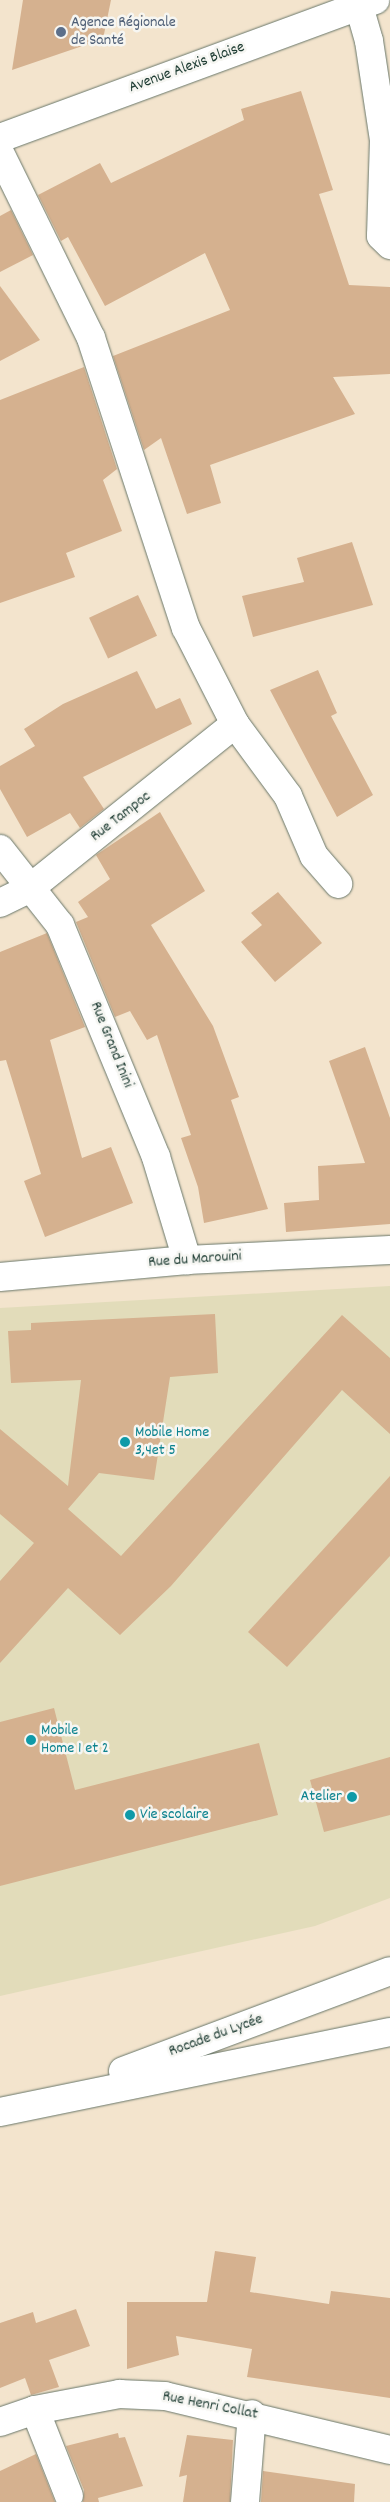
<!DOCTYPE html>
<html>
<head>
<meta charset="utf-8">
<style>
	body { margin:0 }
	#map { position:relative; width:390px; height:2502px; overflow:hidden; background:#f3e4cd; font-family:Dekko,sans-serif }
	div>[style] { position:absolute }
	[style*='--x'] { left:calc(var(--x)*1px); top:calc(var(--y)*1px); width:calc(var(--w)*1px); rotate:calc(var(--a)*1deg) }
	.built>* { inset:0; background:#e2dcba }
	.building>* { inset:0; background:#d5b18f; transform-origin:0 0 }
	.roads { filter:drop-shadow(0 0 1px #69776a) drop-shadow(0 0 1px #69776a) }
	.minor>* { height:28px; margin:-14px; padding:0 14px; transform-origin:14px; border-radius:14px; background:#fff }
	.major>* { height:28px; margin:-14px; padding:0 14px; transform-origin:14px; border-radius:14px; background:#fff }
	.dots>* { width:14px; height:14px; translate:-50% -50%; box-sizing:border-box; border:2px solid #f6f6f2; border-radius:50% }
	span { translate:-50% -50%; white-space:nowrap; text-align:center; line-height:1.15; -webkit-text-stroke:5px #f6f6f2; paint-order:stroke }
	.service-label { font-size:16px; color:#4e5e75 }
	.left { translate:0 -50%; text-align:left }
	.street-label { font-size:16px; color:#1f3d34 }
	.culture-label { font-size:16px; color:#0d838f }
	.right { translate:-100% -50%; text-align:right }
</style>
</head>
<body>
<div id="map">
	<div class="built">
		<i style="clip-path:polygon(390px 1286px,390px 1898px,315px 1926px,0 1996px,0 1308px)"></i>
	</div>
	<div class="building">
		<i style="clip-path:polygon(23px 0,111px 0,103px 39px,12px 70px)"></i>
		<i style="clip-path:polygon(301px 91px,333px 190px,319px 194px,349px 285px,390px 287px,390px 374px,333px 377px,355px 414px,210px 465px,221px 503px,187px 514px,161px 438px,144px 450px,113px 356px,230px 310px,205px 253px,105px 306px,68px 237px,61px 241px,38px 195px,100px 163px,111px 183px,244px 120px,241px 109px)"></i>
		<i style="clip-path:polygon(11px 210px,33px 255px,0 272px,0 216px)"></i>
		<i style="clip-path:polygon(0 286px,40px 340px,0 361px)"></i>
		<i style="clip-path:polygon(84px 367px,117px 469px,103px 480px,122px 531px,66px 553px,75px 577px,0 603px,0 400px)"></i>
		<i style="clip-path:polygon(352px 542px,373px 605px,253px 637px,242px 596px,304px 582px,297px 558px)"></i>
		<i style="left:138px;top:595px;width:45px;height:54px;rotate:65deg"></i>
		<i style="clip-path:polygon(318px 670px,337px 713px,331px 716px,373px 795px,337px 817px,270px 690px)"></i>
		<i style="clip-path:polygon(137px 671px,156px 709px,180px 698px,192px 724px,83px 777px,104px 809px,80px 828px,70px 813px,27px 837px,0 789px,0 766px,35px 746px,24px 729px,63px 704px)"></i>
		<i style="clip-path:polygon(160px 812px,205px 891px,151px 925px,213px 1026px,239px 1097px,231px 1100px,268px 1209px,204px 1223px,198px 1187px,181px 1138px,191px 1135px,157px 1035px,147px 1040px,130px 1011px,115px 1017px,76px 922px,88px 917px,78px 902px,110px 879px,96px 855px)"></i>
		<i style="clip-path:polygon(278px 892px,322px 943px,275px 982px,241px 942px,262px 925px,251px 913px)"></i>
		<i style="clip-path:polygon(47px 933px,85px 1027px,50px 1040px,82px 1158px,111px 1147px,133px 1203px,45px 1237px,24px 1181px,41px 1174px,6px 1060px,0 1061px,0 952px)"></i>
		<i style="clip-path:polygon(365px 1047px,390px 1118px,390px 1224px,286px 1232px,284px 1203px,319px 1200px,318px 1166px,365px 1163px,329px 1061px)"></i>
		<i style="clip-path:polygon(215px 1314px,218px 1373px,170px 1377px,154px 1480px,99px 1473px,68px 1509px,121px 1556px,342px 1315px,390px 1358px,390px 1434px,342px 1390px,171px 1586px,120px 1635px,68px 1588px,0 1663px,0 1581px,34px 1543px,0 1514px,0 1429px,68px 1486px,81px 1380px,11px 1383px,8px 1331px,31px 1330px,31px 1323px)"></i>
		<i style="clip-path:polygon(390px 1476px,390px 1556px,287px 1667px,248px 1632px)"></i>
		<i style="clip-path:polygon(54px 1708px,75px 1790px,259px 1743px,278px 1815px,0 1886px,0 1722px)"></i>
		<i style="clip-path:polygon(390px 1757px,390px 1815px,324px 1832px,310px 1780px)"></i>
		<i style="clip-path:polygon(215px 2251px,256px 2257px,250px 2292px,329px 2304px,331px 2291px,390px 2298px,390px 2398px,247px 2377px,252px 2349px,176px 2336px,179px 2355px,127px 2369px,127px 2302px,207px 2302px)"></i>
		<i style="clip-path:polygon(76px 2309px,90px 2346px,49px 2360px,59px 2387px,31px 2395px,25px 2378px,0 2388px,0 2323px,33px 2312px,36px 2323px)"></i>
		<i style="clip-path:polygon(118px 2433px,119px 2438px,125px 2437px,143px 2486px,98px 2498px,99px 2502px,83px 2502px,84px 2490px,66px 2446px)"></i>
		<i style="clip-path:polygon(187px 2435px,233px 2440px,230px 2502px,183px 2502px,187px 2475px,179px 2477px)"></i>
		<i style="clip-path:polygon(36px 2454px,55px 2502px,0 2502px,0 2471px)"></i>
		<i style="clip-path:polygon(263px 2471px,355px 2484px,354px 2502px,261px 2502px)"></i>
	</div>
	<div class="roads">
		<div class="minor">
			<i style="--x:359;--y:6;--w:36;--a:74"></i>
			<i style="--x:369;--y:41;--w:100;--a:81.4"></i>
			<i style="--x:384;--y:140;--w:96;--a:91.8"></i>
			<i style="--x:381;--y:236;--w:13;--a:45"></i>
			<i style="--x:0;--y:138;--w:400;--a:-20.2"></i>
			<i style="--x:0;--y:153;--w:206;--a:63.8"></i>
			<i style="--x:91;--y:338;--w:305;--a:71.9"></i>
			<i style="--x:186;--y:628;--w:108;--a:63"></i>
			<i style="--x:235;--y:724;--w:89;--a:53.6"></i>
			<i style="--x:288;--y:796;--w:65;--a:66.6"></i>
			<i style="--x:314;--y:856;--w:37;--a:49"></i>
			<i style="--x:0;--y:849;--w:97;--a:51.7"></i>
			<i style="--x:60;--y:925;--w:251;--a:67.5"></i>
			<i style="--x:156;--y:1157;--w:108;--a:73.2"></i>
			<i style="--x:0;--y:903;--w:32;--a:-26"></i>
			<i style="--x:29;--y:889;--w:264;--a:-38.7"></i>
			<i style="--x:0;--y:1277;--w:188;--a:-5.2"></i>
			<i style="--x:187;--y:1260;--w:203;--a:-2.8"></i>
			<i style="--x:35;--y:2410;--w:92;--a:68.4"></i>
			<i style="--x:0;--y:2422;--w:37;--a:-19"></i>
			<i style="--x:35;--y:2410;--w:86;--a:-10.8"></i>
			<i style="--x:119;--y:2394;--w:46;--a:2.5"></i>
			<i style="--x:165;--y:2396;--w:231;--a:13.5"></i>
			<i style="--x:245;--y:2502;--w:88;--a:-85.5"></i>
		</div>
		<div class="major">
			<i style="--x:123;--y:2071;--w:285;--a:-20.5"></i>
			<i style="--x:0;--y:2112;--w:398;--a:-11.6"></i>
		</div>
	</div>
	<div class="dots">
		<i style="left:61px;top:32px;background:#5c6f8a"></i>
		<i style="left:125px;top:1442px;background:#0f9aa8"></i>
		<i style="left:31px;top:1740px;background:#0f9aa8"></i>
		<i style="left:352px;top:1797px;background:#0f9aa8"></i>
		<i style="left:130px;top:1815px;background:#0f9aa8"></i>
	</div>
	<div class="service-label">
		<span class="left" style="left:71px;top:32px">Agence Régionale<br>de Santé</span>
	</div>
	<div class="street-label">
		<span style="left:187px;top:68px;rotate:-20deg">Avenue Alexis Blaise</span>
		<span style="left:121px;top:817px;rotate:-38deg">Rue Tampoc</span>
		<span style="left:111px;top:1045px;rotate:68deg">Rue Grand Inini</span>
		<span style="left:195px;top:1260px;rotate:-4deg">Rue du Marouini</span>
		<span style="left:216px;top:2036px;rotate:-20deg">Rocade du Lycée</span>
		<span style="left:210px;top:2406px;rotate:11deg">Rue Henri Collat</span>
	</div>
	<div class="culture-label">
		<span class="left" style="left:135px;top:1442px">Mobile Home<br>3,4et 5</span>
		<span class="left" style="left:41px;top:1740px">Mobile<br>Home 1 et 2</span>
		<span class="right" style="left:342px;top:1797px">Atelier</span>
		<span class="left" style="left:140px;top:1815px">Vie scolaire</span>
	</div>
</div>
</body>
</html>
